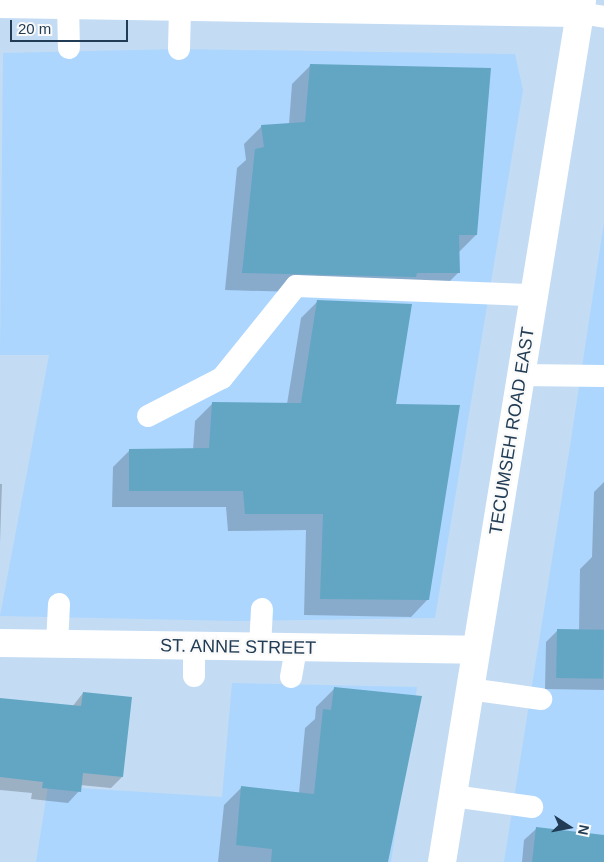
<!DOCTYPE html>
<html>
<head>
<meta charset="utf-8">
<style>
	body { margin:0 }
	#map { position:relative; width:604px; height:862px; overflow:hidden; background:#c3dcf4; font-family:Arial,sans-serif }
	div>[style] { position:absolute }
	[style*='--x'] { left:calc(var(--x)*1px); top:calc(var(--y)*1px); width:calc(var(--w)*1px); rotate:calc(var(--a)*1deg) }
	.built>* { inset:0; background:#acd6fe }
	.shadow>* { inset:0; background:#0003 }
	.building>* { inset:0; background:#62a6c3; transform-origin:0 0 }
	.lane>* { height:22px; margin:-11px; padding:0 11px; transform-origin:11px; border-radius:11px; background:#fff }
	.street>* { height:28px; margin:-14px; padding:0 14px; transform-origin:14px; border-radius:14px; background:#fff }
	.secondary>* { height:28px; margin:-14px; padding:0 14px; transform-origin:14px; border-radius:14px; background:#fff }
	span { translate:-50% -50%; white-space:nowrap; text-align:center; line-height:1.15; -webkit-text-stroke:4.5px #fafafa; paint-order:stroke }
	.street-label { font-size:18px; color:#213c54 }
	.north { position:absolute; left:544px; top:802px; width:50px; height:50px; -webkit-text-stroke:4px #fafafa; paint-order:stroke; rotate:101deg; font-size:14px; font-weight:700; line-height:20px; text-align:center; color:#213c54 }
	.north::after { content:''; display:block; margin:auto; width:18px; height:22px; background:#213c54; clip-path:polygon(50% 0,100% 100%,50% 72%,0 100%) }
	.scale { position:absolute; left:10px; top:20px; width:118px; height:22px; box-sizing:border-box; border:2px solid #213c54; border-top:0; padding-left:6px; font-size:15px; line-height:18px; white-space:nowrap; color:#213c54; -webkit-text-stroke:4px #fafafa; paint-order:stroke }
</style>
</head>
<body>
<div id="map">
	<div class="built">
		<i style="clip-path:polygon(179px 49px,515px 54px,523px 90px,435px 618px,237px 621px,0 616px,49px 355px,0 355px,3px 53px)"></i>
		<i style="clip-path:polygon(604px 222px,604px 862px,504px 862px,570px 446px)"></i>
		<i style="clip-path:polygon(232px 683px,417px 687px,391px 862px,36px 862px,48px 786px,222px 797px)"></i>
	</div>
	<div class="shadow">
		<i style="clip-path:polygon(310px 66px,476px 235px,458px 253px,459px 272px,441px 290px,397px 295px,225px 290px,237px 168px,246px 160px,244px 144px,262px 126px,289px 124px,292px 84px)"></i>
		<i style="clip-path:polygon(318px 301px,395px 405px,428px 599px,411px 617px,304px 615px,306px 530px,228px 531px,226px 507px,112px 507px,113px 467px,130px 450px,193px 450px,195px 421px,212px 404px,287px 404px,301px 318px)"></i>
		<i style="clip-path:polygon(604px 482px,604px 690px,545px 689px,546px 642px,557px 631px,579px 631px,580px 569px,592px 557px,594px 492px)"></i>
		<i style="clip-path:polygon(0 484px,2px 484px,0 543px)"></i>
		<i style="clip-path:polygon(334px 689px,386px 862px,218px 862px,224px 805px,242px 787px,299px 793px,305px 728px,315px 719px,316px 707px)"></i>
		<i style="clip-path:polygon(83px 693px,122px 777px,111px 788px,80px 785px,79px 791px,68px 803px,31px 799px,32px 793px,0 790px,0 699px,72px 707px)"></i>
		<i style="clip-path:polygon(536px 829px,604px 836px,604px 862px,522px 862px,524px 840px)"></i>
	</div>
	<div class="building">
		<i style="clip-path:polygon(310px 64px,491px 68px,477px 235px,459px 235px,460px 273px,417px 273px,416px 277px,242px 273px,255px 149px,264px 147px,261px 125px,305px 122px)"></i>
		<i style="clip-path:polygon(317px 300px,412px 304px,396px 404px,460px 405px,429px 600px,320px 599px,323px 514px,245px 514px,243px 491px,129px 491px,129px 449px,209px 448px,212px 402px,301px 403px)"></i>
		<i style="left:557px;top:629px;width:47px;height:49px;rotate:1deg"></i>
		<i style="clip-path:polygon(334px 687px,422px 696px,388px 862px,271px 862px,272px 849px,236px 845px,241px 786px,314px 794px,323px 709px,331px 710px)"></i>
		<i style="clip-path:polygon(83px 692px,132px 697px,123px 777px,83px 773px,81px 792px,42px 788px,43px 782px,0 777px,0 698px,81px 706px)"></i>
		<i style="clip-path:polygon(536px 827px,604px 835px,604px 862px,532px 862px)"></i>
	</div>
	<div class="lane">
		<i style="--x:68;--y:5;--w:43;--a:88.7"></i>
		<i style="--x:580;--y:13;--w:24;--a:9"></i>
		<i style="--x:179;--y:49;--w:42;--a:-88.6"></i>
		<i style="--x:521;--y:375;--w:83;--a:0.7"></i>
		<i style="--x:148;--y:416;--w:83;--a:-27.2"></i>
		<i style="--x:222;--y:378;--w:118;--a:-51.2"></i>
		<i style="--x:296;--y:286;--w:238;--a:2.2"></i>
		<i style="--x:57;--y:644;--w:40;--a:-87.1"></i>
		<i style="--x:260;--y:647;--w:38;--a:-87"></i>
		<i style="--x:194;--y:676;--w:30;--a:-90"></i>
		<i style="--x:291;--y:677;--w:29;--a:-80"></i>
		<i style="--x:469;--y:689;--w:73;--a:7.9"></i>
		<i style="--x:453;--y:796;--w:80;--a:7.9"></i>
	</div>
	<div class="street">
		<i style="--x:0;--y:4;--w:580;--a:0.89"></i>
		<i style="--x:0;--y:643;--w:475;--a:0.8"></i>
	</div>
	<div class="secondary">
		<i style="--x:442;--y:862;--w:873;--a:-80.77"></i>
	</div>
	<div class="street-label">
		<span style="left:512px;top:431px;rotate:-81deg">TECUMSEH ROAD EAST</span>
		<span style="left:238px;top:647px;rotate:1deg">ST. ANNE STREET</span>
	</div>
	<div class="north">N</div>
	<div class="scale">20 m</div>
</div>
</body>
</html>
